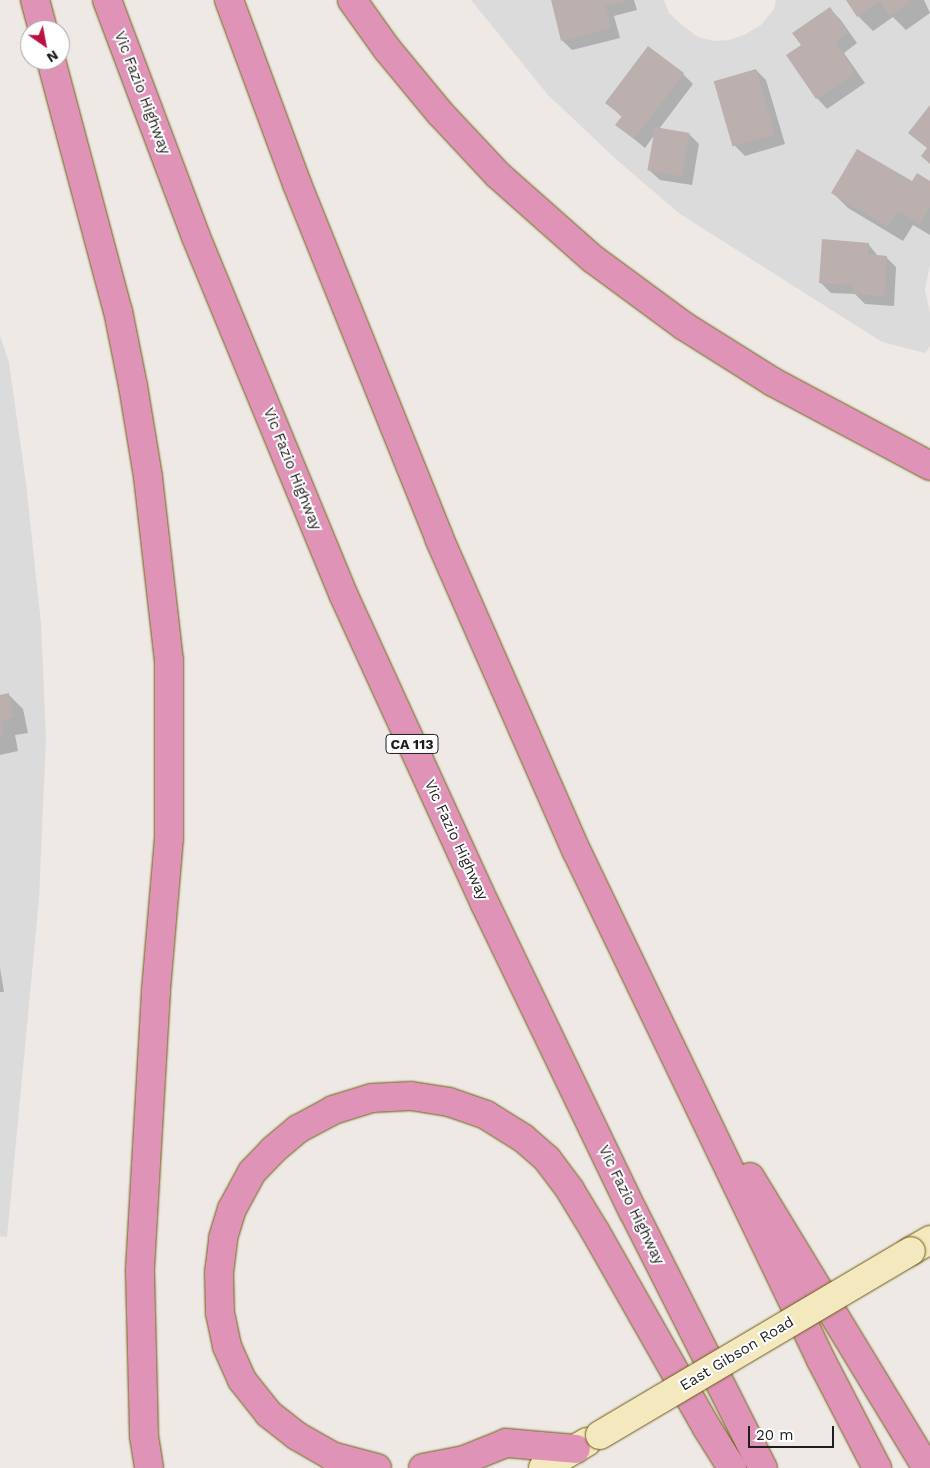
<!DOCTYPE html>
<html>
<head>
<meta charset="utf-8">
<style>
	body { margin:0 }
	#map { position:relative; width:930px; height:1468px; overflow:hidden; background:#eee9e5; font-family:"Work Sans",sans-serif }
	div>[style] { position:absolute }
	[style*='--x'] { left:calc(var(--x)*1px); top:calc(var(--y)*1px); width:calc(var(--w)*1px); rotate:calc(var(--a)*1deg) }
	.residential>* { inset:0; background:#dcdbdc }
	.shadow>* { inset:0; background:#0003 }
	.building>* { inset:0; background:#bbb0ae; transform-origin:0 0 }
	.roads { filter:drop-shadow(0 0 1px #6c5c0e) drop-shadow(0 0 1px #6c5c0e) }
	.secondary>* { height:28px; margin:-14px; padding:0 14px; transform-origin:14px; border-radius:14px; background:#f4e8be }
	.highway>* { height:28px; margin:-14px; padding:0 14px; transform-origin:14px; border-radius:14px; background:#df93b6 }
	.bridges { filter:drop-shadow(0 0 1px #6c5c0e) drop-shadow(0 0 1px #6c5c0e) }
	.secondary-bridge>* { height:28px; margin:-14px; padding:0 14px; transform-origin:14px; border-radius:14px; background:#f4e8be }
	span { translate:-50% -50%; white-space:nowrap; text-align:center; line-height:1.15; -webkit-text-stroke:4px #fff; paint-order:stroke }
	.shield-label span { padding:1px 4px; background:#fff; border:1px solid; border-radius:4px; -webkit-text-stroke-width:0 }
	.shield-label { font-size:14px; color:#1e1e1e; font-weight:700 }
	.street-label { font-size:15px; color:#1e1e1e }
	.north { position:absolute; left:20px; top:20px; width:50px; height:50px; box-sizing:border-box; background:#fff; border:1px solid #a5a5a5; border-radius:50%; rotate:147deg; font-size:14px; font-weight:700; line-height:20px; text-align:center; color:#1e1e1e }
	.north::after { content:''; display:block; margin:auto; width:18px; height:22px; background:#bb1140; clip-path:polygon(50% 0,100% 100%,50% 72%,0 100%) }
	.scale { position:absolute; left:748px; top:1426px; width:86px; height:22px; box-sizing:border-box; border:2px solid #1e1e1e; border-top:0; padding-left:6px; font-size:15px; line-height:18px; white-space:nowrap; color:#1e1e1e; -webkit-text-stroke:4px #fff; paint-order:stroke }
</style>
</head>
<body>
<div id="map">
	<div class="residential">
		<i style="clip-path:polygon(471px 0,664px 0,669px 13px,683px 26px,698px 37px,714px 41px,729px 40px,744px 35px,761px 25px,774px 9px,776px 0,930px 0,930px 265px,925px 290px,930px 313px,930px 346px,925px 353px,882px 342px,680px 214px,618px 161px,548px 95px)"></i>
		<i style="clip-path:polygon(0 335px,9px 363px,26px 483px,41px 623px,46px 738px,39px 899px,7px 1237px,0 1236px)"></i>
	</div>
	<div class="shadow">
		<i style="clip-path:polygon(552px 0,634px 0,637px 10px,614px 16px,620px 38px,572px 50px,562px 40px)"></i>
		<i style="clip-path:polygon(847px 0,924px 0,930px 13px,906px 30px,893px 17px,873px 31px,858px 16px)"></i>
		<i style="clip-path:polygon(830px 9px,840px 19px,857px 43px,844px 53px,865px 83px,827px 109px,817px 98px,788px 56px,802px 46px)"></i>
		<i style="clip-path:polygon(756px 70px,766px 80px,785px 144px,745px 156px,735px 146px)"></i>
		<i style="clip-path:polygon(683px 74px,693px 84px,659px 129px,689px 134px,699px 144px,692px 185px,660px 180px,649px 170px,655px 134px,645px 148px,617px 125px,623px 118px,607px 103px)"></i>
		<i style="clip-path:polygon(930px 182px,930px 235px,913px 225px,903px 241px,848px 208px,833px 193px)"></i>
		<i style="clip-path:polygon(868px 244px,878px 256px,886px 257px,896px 267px,894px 306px,865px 304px,855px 294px,831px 293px,821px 283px)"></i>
		<i style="clip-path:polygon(8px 694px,23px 709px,28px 733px,15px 735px,18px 751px,0 755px,0 696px)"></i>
		<i style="clip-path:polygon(0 968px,4px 992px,0 992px)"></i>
	</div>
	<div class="building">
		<i style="clip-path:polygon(551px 0,626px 0,626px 1px,605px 6px,611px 28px,561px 41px)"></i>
		<i style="clip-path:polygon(846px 0,912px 0,890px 16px,880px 1px,857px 17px)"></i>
		<i style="clip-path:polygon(830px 7px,848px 33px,835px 42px,855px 73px,816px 99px,786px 55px,801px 45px,792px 33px)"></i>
		<i style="clip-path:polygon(648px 46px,684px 73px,634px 139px,615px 125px,622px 116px,605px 103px)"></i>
		<i style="left:756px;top:69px;width:68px;height:44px;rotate:74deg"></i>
		<i style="clip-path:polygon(930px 105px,930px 164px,921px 156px,927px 148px,908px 133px)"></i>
		<i style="left:655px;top:127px;width:35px;height:44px;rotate:10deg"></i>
		<i style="clip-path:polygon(857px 149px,912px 181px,917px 173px,930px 181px,930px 207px,920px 224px,898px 211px,888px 227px,831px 193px)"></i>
		<i style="clip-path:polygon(822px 239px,869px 243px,868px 254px,887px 256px,884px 296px,853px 294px,854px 285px,819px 283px)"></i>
		<i style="clip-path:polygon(9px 693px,13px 718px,1px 720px,4px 737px,0 737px,0 695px)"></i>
	</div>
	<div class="roads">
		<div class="secondary">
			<i style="--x:911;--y:1251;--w:22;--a:-30"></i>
			<i style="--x:543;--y:1468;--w:51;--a:-30.6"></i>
		</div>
		<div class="highway">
			<i style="--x:35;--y:0;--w:31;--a:75"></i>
			<i style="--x:107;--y:0;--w:253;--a:69.4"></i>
			<i style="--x:196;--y:237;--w:388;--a:67.6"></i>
			<i style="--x:344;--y:596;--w:339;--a:65.4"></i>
			<i style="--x:485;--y:904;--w:341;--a:64.3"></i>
			<i style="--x:633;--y:1211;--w:288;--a:63.2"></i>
			<i style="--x:229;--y:0;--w:196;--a:69.7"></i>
			<i style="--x:297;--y:184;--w:381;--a:68.1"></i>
			<i style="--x:439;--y:538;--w:343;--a:66.3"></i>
			<i style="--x:577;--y:852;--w:564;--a:64.34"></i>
			<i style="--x:821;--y:1360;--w:122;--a:62.6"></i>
			<i style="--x:352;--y:0;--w:60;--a:54.5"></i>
			<i style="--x:387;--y:49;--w:83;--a:50.4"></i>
			<i style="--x:440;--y:113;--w:85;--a:46.9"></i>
			<i style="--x:498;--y:175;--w:127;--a:41.5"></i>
			<i style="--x:593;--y:259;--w:113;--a:36.4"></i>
			<i style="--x:684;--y:326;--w:105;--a:32.2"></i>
			<i style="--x:773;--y:382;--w:178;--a:28.1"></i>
			<i style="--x:51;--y:60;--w:260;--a:75.1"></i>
			<i style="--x:118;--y:311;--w:76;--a:78.7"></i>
			<i style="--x:133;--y:386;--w:92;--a:80.6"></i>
			<i style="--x:148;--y:477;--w:184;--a:83.5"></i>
			<i style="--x:169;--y:660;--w:178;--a:90"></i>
			<i style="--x:169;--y:838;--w:154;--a:94.9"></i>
			<i style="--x:156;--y:991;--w:281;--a:93.3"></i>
			<i style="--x:140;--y:1272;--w:164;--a:88.6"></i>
			<i style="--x:144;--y:1436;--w:32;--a:81"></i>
			<i style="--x:750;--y:1177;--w:341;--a:58.7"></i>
			<i style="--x:377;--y:1468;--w:47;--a:-165.1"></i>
			<i style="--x:332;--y:1456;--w:40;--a:-150.3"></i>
			<i style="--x:297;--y:1436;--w:36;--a:-142"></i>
			<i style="--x:269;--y:1414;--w:43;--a:-128.5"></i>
			<i style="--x:242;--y:1380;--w:37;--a:-114"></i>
			<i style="--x:227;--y:1346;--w:34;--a:-102"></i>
			<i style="--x:220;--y:1313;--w:40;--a:-91.4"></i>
			<i style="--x:219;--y:1273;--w:35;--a:-83"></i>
			<i style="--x:223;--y:1238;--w:30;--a:-73"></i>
			<i style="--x:232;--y:1209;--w:42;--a:-61.6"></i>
			<i style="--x:252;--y:1172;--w:30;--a:-46"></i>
			<i style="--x:273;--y:1150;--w:33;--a:-40"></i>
			<i style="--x:298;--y:1129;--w:40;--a:-28"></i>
			<i style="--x:333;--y:1110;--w:41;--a:-17.1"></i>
			<i style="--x:372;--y:1098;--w:39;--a:-3"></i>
			<i style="--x:411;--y:1096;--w:38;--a:9"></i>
			<i style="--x:449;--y:1102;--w:39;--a:19"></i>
			<i style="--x:486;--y:1115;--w:44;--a:31.9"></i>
			<i style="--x:523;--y:1138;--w:32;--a:41"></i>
			<i style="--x:547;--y:1159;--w:39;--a:53"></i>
			<i style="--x:570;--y:1190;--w:48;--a:58.6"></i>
			<i style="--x:595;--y:1231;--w:227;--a:60.4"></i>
			<i style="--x:707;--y:1428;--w:47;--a:58"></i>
			<i style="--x:423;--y:1468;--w:42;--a:-11"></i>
			<i style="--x:464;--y:1460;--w:45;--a:-22"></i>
			<i style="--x:506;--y:1443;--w:70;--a:4.9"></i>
		</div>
	</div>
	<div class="bridges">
		<div class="secondary-bridge">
			<i style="--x:600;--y:1435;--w:361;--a:-30.6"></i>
		</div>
	</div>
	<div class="shield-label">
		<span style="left:412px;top:744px">CA 113</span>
	</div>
	<div class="street-label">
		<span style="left:142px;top:93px;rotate:69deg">Vic Fazio Highway</span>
		<span style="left:292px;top:469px;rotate:68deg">Vic Fazio Highway</span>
		<span style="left:456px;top:840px;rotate:65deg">Vic Fazio Highway</span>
		<span style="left:631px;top:1205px;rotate:64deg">Vic Fazio Highway</span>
		<span style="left:737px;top:1354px;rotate:-31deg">East Gibson Road</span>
	</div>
	<div class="north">N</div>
	<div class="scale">20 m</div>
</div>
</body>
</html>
